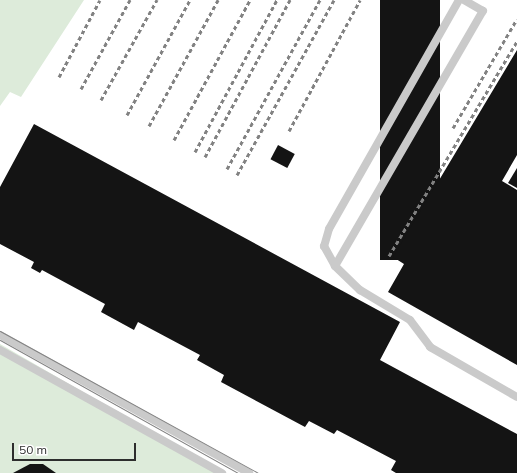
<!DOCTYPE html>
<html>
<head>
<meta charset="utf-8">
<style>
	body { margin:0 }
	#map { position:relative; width:517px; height:473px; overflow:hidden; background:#fff; font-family:Mulish,sans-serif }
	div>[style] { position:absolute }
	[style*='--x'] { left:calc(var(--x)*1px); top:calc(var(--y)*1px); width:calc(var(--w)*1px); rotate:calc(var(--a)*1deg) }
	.green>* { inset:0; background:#ddebda }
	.building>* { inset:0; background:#141414; transform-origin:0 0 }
	.service>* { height:8px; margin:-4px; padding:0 4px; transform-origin:4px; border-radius:4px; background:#cacaca }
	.tram>* { height:1px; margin:-0.5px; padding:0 0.5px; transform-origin:0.5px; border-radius:0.5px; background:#828282 }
	.rail>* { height:3px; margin-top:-1.5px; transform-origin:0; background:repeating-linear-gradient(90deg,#828282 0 4px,transparent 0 7px) }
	span { translate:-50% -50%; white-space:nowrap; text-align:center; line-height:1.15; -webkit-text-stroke:4px #fff; paint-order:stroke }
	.scale { position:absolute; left:12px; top:443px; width:124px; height:18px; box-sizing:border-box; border:2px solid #2d2d2d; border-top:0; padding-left:5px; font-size:12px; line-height:14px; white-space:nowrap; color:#2d2d2d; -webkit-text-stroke:3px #fff; paint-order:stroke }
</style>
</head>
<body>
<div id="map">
	<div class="green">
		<i style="clip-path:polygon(0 0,84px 0,21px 97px,10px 92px,0 106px)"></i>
		<i style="clip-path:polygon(0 344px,223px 473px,0 473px)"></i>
	</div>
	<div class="building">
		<i style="left:380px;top:0;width:60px;height:260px"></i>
		<i style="clip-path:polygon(517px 50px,517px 155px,502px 181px,517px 190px,517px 365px,388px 292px,404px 264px,393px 257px)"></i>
		<i style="clip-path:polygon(34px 124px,400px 322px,380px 360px,517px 434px,517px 473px,396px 473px,391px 470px,396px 461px,337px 430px,334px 434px,309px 421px,305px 427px,221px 382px,224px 375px,197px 360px,200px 355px,138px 322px,134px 330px,101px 312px,105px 304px,42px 270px,40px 273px,31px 268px,34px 262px,0 244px,0 187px)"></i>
		<i style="left:278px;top:145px;width:19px;height:16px;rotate:28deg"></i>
		<i style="clip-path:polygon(517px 168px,517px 188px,508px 183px)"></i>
		<i style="clip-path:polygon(30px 464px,43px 464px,56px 473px,13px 473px)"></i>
	</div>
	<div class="service">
		<i style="--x:459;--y:0;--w:263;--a:119.6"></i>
		<i style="--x:329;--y:229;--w:18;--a:106"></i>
		<i style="--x:324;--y:246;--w:23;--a:61"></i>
		<i style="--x:335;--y:266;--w:35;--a:44"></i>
		<i style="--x:360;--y:290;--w:58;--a:31"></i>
		<i style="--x:410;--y:320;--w:34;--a:53"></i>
		<i style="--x:430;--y:347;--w:100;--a:29.9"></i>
		<i style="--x:335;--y:266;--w:295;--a:-59.9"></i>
		<i style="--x:483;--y:11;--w:22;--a:-150"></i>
		<i style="--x:0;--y:335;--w:285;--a:29"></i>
		<i style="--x:0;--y:350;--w:254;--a:29"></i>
	</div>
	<div class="tram">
		<i style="--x:0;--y:331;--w:294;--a:28.8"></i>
		<i style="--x:0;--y:340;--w:273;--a:29.2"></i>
	</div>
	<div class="rail">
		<i style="--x:59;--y:77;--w:87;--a:-62"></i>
		<i style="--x:81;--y:89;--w:102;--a:-61.2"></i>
		<i style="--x:101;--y:100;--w:115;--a:-60.8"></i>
		<i style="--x:127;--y:115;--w:131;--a:-61.3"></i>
		<i style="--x:149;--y:126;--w:144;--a:-61.3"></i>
		<i style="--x:453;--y:128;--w:126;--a:-59.6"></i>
		<i style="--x:289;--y:131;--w:149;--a:-61.5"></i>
		<i style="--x:174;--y:140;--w:159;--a:-61.5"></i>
		<i style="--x:195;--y:152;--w:173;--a:-61.7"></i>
		<i style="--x:205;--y:157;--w:179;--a:-61.6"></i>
		<i style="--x:227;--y:169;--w:193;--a:-61.2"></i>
		<i style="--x:237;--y:175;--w:200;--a:-61"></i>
		<i style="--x:389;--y:256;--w:250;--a:-59.2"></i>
	</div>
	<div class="scale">50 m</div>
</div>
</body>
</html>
